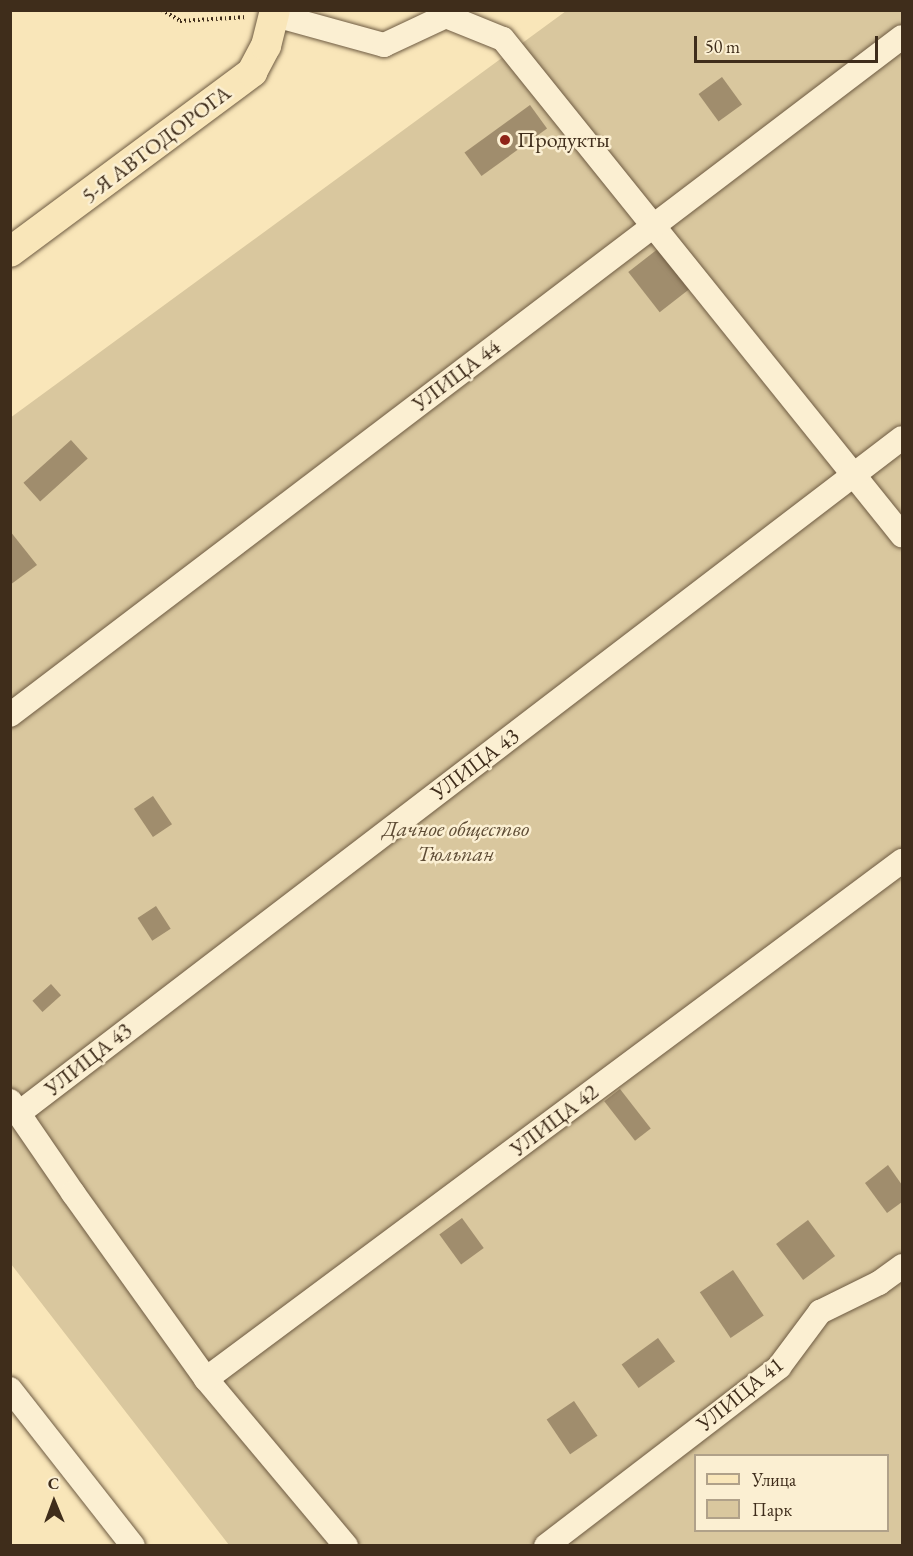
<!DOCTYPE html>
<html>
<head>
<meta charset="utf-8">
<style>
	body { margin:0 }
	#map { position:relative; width:913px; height:1556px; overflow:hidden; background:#f9e6b9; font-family:"EB Garamond",serif }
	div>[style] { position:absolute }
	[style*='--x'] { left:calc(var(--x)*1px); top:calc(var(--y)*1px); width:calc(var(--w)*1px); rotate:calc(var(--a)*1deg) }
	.green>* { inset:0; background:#d9c79e }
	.building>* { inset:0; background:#a08d6d; transform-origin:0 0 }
	.path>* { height:4px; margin-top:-2px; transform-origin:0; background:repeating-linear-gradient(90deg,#3f2d1b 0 1.5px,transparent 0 4.5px) }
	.roads { filter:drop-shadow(0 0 2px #6e5b42) drop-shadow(0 0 2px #6e5b42) }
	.minor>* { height:24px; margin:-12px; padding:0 12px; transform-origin:12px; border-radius:12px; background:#fbefd2 }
	.major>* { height:30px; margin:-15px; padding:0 15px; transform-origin:15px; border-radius:15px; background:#f9e6b9 }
	.dots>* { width:16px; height:16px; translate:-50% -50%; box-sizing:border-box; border:3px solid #fbefd2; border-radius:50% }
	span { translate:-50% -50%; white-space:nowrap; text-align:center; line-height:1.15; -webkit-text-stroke:5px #fbefd2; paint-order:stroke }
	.poi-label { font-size:22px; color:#3f2d1b }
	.left { translate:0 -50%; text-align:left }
	.street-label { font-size:22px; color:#3f2d1b }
	.park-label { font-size:22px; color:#5e4c35; font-style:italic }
	.frame { position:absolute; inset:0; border:12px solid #3f2d1b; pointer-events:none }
	.legend { position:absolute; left:694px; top:1454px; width:195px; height:78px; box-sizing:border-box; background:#fbefd2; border:2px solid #b0a189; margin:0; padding:8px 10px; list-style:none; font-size:18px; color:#3f2d1b }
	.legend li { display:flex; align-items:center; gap:12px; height:30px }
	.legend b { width:30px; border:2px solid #b0a189 }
	.north { position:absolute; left:24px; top:1472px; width:60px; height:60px; -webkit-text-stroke:4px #fbefd2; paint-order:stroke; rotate:359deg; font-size:16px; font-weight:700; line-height:24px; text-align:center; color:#3f2d1b }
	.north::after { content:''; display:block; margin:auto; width:21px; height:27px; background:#3f2d1b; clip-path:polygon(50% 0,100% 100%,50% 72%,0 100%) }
	.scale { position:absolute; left:694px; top:36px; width:184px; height:27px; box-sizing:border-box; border:3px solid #3f2d1b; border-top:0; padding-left:8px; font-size:18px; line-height:21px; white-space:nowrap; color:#3f2d1b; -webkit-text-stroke:4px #fbefd2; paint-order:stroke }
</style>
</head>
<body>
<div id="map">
	<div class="green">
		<i style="clip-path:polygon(evenodd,566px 11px,902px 11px,902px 1545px,229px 1545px,11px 1264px,10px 418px,566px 11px,696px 1456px,888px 1456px,888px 1530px,696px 1530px,696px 1456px)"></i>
	</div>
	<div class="building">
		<i style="left:722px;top:77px;width:34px;height:29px;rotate:54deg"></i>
		<i style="left:530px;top:105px;width:29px;height:81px;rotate:54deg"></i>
		<i style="left:659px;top:248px;width:51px;height:39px;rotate:52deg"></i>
		<i style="left:71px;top:440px;width:25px;height:64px;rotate:48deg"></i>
		<i style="clip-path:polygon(10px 531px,37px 565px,10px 585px)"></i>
		<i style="left:153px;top:796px;width:34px;height:23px;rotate:56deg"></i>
		<i style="left:156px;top:906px;width:27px;height:22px;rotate:57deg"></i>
		<i style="left:51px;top:984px;width:15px;height:25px;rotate:48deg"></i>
		<i style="left:620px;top:1089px;width:50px;height:20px;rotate:52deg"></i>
		<i style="clip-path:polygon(888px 1165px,902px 1185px,902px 1202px,887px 1213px,865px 1183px)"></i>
		<i style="left:462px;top:1218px;width:37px;height:28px;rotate:54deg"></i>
		<i style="left:808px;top:1220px;width:45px;height:40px;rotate:53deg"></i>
		<i style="left:733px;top:1270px;width:55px;height:40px;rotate:56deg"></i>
		<i style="left:658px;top:1338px;width:29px;height:45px;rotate:54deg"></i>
		<i style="left:574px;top:1401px;width:42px;height:33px;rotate:56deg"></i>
	</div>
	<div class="path">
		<i style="--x:162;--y:10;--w:21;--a:31"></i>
		<i style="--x:180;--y:21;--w:67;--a:-3.4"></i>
	</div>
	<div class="roads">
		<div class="minor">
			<i style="--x:275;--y:15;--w:113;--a:15.4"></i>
			<i style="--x:384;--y:45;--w:68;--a:-25.1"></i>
			<i style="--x:446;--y:16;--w:61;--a:22"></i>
			<i style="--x:503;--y:39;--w:637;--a:51.19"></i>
			<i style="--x:10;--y:715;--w:1120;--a:-37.24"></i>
			<i style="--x:10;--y:1101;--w:112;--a:55.6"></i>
			<i style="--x:73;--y:1193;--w:229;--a:54.4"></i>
			<i style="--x:206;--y:1379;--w:218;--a:50"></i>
			<i style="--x:19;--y:1113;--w:1111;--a:-37.4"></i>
			<i style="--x:206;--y:1379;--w:868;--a:-36.66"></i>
			<i style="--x:10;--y:1389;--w:199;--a:51.9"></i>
			<i style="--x:546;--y:1546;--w:294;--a:-37.5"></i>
			<i style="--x:779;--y:1367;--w:69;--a:-53.3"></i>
			<i style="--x:820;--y:1312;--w:66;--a:-26.2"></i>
			<i style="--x:879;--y:1283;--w:29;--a:-36"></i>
		</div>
		<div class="major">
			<i style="--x:10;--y:252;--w:302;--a:-36.6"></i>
			<i style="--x:252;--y:72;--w:30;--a:-62"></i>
			<i style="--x:266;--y:46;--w:37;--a:-76"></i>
		</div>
	</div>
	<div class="dots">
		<i style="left:505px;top:140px;background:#8f2418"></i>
	</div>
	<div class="poi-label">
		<span class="left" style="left:517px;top:140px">Продукты</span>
	</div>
	<div class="street-label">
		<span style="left:156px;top:144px;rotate:-37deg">5-Я АВТОДОРОГА</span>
		<span style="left:456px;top:375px;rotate:-37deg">УЛИЦА 44</span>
		<span style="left:475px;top:764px;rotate:-37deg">УЛИЦА 43</span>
		<span style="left:88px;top:1059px;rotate:-38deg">УЛИЦА 43</span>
		<span style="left:554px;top:1120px;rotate:-37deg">УЛИЦА 42</span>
		<span style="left:740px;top:1394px;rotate:-39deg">УЛИЦА 41</span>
	</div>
	<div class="park-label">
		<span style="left:456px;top:841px">Дачное общество<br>Тюльпан</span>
	</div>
	<div class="frame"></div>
	<ul class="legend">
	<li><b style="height:8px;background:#f9e6b9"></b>Улица</li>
	<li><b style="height:16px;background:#d9c79e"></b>Парк</li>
	</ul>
	<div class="north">С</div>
	<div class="scale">50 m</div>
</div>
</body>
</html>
